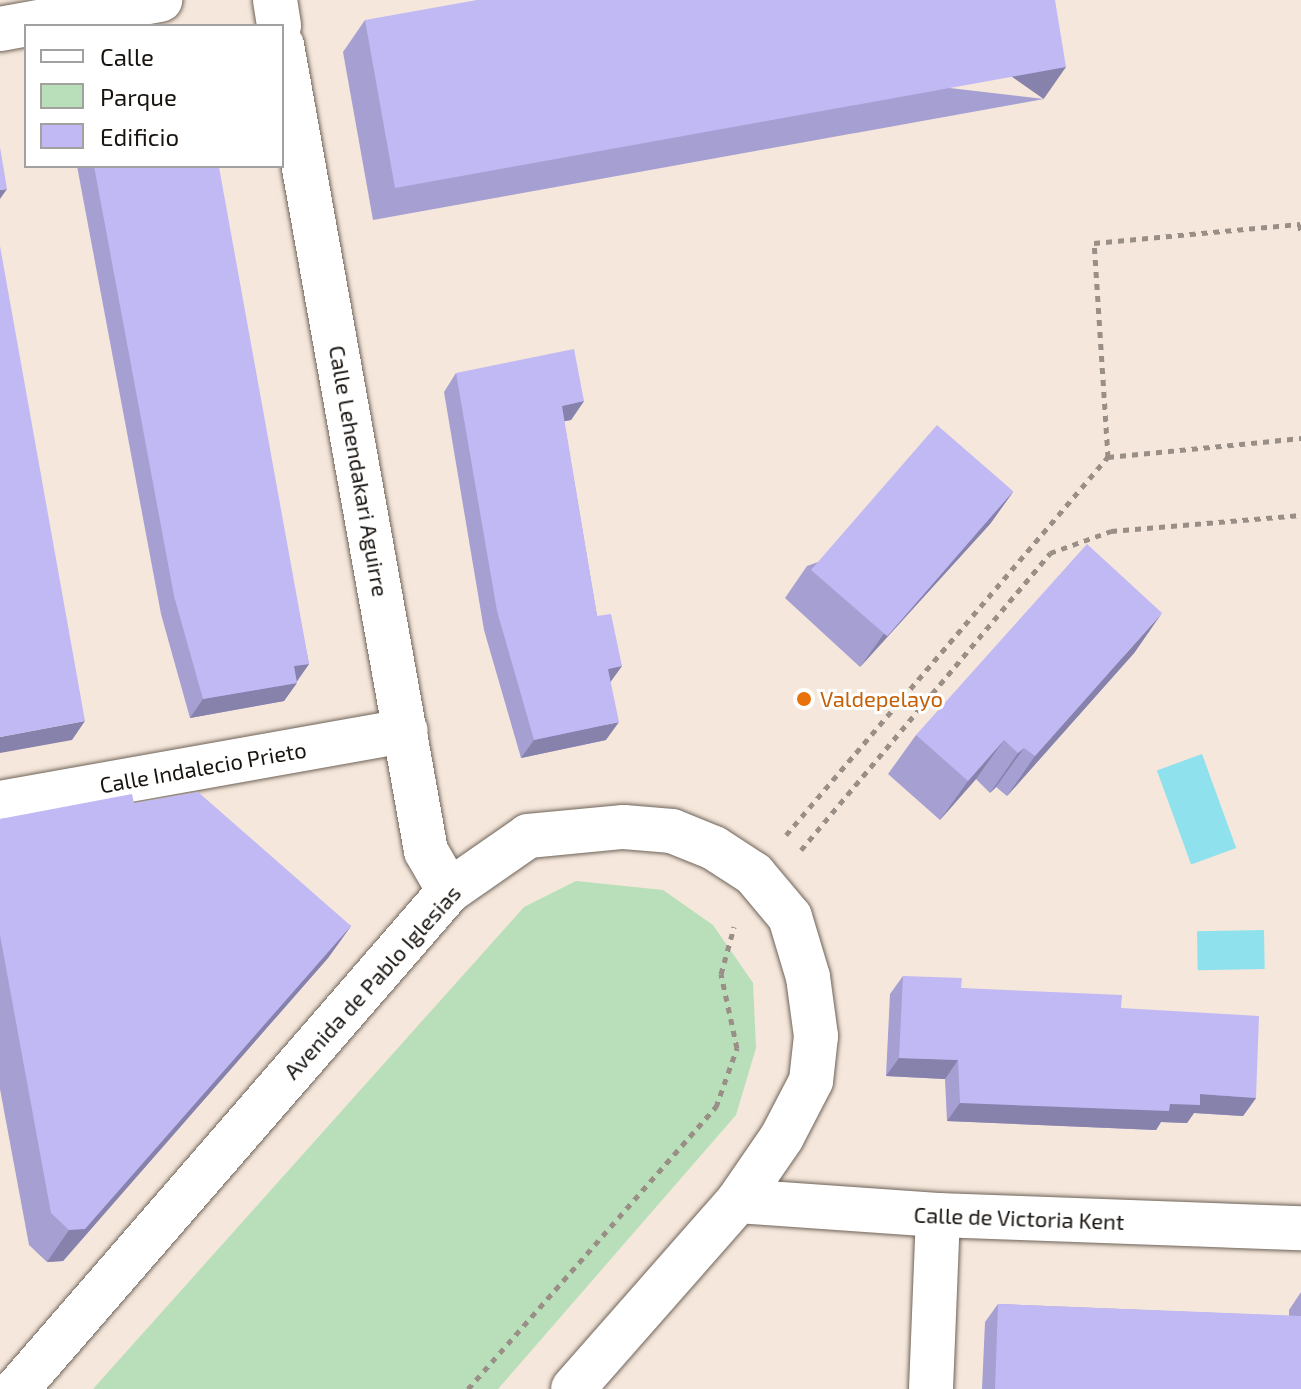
<!DOCTYPE html>
<html>
<head>
<meta charset="utf-8">
<style>
	body { margin:0 }
	#map { position:relative; width:1301px; height:1389px; overflow:hidden; background:#f5e7db; font-family:"Exo 2",sans-serif }
	div>[style] { position:absolute }
	[style*='--x'] { left:calc(var(--x)*1px); top:calc(var(--y)*1px); width:calc(var(--w)*1px); rotate:calc(var(--a)*1deg) }
	.green>* { inset:0; background:#b8dfb9 }
	.water>* { inset:0; background:#8fe1ee; transform-origin:0 0 }
	.path>* { height:5px; margin-top:-2.5px; transform-origin:0; background:repeating-linear-gradient(90deg,#9a8f87 0 6px,transparent 0 12px) }
	.roads { filter:drop-shadow(0 0 2px #6f6359) drop-shadow(0 0 2px #6f6359) }
	.minor>* { height:44px; margin:-22px; padding:0 22px; transform-origin:22px; border-radius:22px; background:#fff }
	.wall>* { inset:0; background:#a59fd2 }
	.shaded-wall>* { inset:0; background:#8682ab; transform-origin:0 0 }
	.building>* { inset:0; background:#c0b9f4; transform-origin:0 0 }
	.dots>* { width:22px; height:22px; translate:-50% -50%; box-sizing:border-box; border:4px solid #fff; border-radius:50% }
	span { translate:-50% -50%; white-space:nowrap; text-align:center; line-height:1.15; -webkit-text-stroke:6px #fff; paint-order:stroke }
	.street-label { font-size:22px; color:#18130f }
	.food-label { font-size:22px; color:#c56008 }
	.left { translate:0 -50%; text-align:left }
	.legend { position:absolute; left:24px; top:24px; width:260px; height:144px; box-sizing:border-box; background:#fff; border:2px solid #a3a19f; margin:0; padding:10px 14px; list-style:none; font-size:24px; color:#18130f }
	.legend li { display:flex; align-items:center; gap:16px; height:40px }
	.legend b { width:40px; border:2px solid #a3a19f }
</style>
</head>
<body>
<div id="map">
	<div class="green">
		<i style="clip-path:polygon(576px 881px,663px 890px,713px 925px,753px 983px,756px 1048px,736px 1115px,498px 1389px,93px 1389px,524px 907px)"></i>
	</div>
	<div class="water">
		<i style="left:1202px;top:754px;width:100px;height:48px;rotate:70deg"></i>
		<i style="left:1264px;top:930px;width:39px;height:67px;rotate:89deg"></i>
	</div>
	<div class="path">
		<i style="--x:1300;--y:224;--w:12;--a:85"></i>
		<i style="--x:1108;--y:457;--w:214;--a:-93.7"></i>
		<i style="--x:1094;--y:243;--w:207;--a:-5.3"></i>
		<i style="--x:786;--y:835;--w:497;--a:-49.6"></i>
		<i style="--x:1108;--y:457;--w:194;--a:-5.6"></i>
		<i style="--x:801;--y:850;--w:388;--a:-50"></i>
		<i style="--x:1050;--y:553;--w:65;--a:-19.8"></i>
		<i style="--x:1111;--y:531;--w:191;--a:-4.8"></i>
		<i style="--x:468;--y:1389;--w:376;--a:-48.7"></i>
		<i style="--x:716;--y:1107;--w:63;--a:-70.4"></i>
		<i style="--x:737;--y:1048;--w:76;--a:-102.2"></i>
		<i style="--x:721;--y:974;--w:49;--a:-74.5"></i>
	</div>
	<div class="roads">
		<div class="minor">
			<i style="--x:275;--y:0;--w:26;--a:81"></i>
			<i style="--x:0;--y:29;--w:163;--a:-10.3"></i>
			<i style="--x:282;--y:45;--w:819;--a:79.87"></i>
			<i style="--x:426;--y:851;--w:46;--a:60.1"></i>
			<i style="--x:0;--y:803;--w:412;--a:-10.1"></i>
			<i style="--x:738;--y:1201;--w:200;--a:4"></i>
			<i style="--x:938;--y:1215;--w:363;--a:2.1"></i>
			<i style="--x:17;--y:1389;--w:659;--a:-49.06"></i>
			<i style="--x:449;--y:891;--w:96;--a:-34.8"></i>
			<i style="--x:528;--y:836;--w:96;--a:-5.4"></i>
			<i style="--x:624;--y:827;--w:48;--a:4.8"></i>
			<i style="--x:672;--y:831;--w:45;--a:22"></i>
			<i style="--x:714;--y:848;--w:48;--a:33"></i>
			<i style="--x:754;--y:874;--w:56;--a:50.1"></i>
			<i style="--x:790;--y:917;--w:63;--a:73.3"></i>
			<i style="--x:808;--y:977;--w:60;--a:82.3"></i>
			<i style="--x:816;--y:1036;--w:45;--a:96.3"></i>
			<i style="--x:811;--y:1081;--w:63;--a:117.4"></i>
			<i style="--x:782;--y:1137;--w:78;--a:124.5"></i>
			<i style="--x:738;--y:1201;--w:250;--a:131.3"></i>
			<i style="--x:931;--y:1389;--w:174;--a:-87.7"></i>
		</div>
	</div>
	<div class="wall">
		<i style="clip-path:polygon(365px 20px,1044px 99px,373px 220px,343px 52px)"></i>
		<i style="clip-path:polygon(77px 166px,212px 166px,309px 664px,284px 701px,190px 718px,161px 614px)"></i>
		<i style="clip-path:polygon(456px 373px,584px 401px,571px 420px,564px 421px,597px 616px,622px 666px,610px 682px,606px 740px,521px 758px,484px 630px,444px 392px)"></i>
		<i style="clip-path:polygon(1013px 492px,990px 524px,860px 667px,785px 598px,807px 566px)"></i>
		<i style="clip-path:polygon(1135px 652px,1007px 796px,996px 787px,990px 793px,976px 779px,940px 820px,888px 774px,916px 735px)"></i>
		<i style="clip-path:polygon(134px 803px,351px 926px,328px 958px,63px 1261px,47px 1262px,29px 1245px,0 1089px,0 819px)"></i>
		<i style="clip-path:polygon(903px 976px,961px 988px,1121px 1008px,1256px 1098px,1243px 1116px,1194px 1113px,1187px 1123px,1161px 1122px,1156px 1130px,947px 1121px,945px 1079px,886px 1076px,890px 994px)"></i>
		<i style="clip-path:polygon(1301px 1292px,1301px 1389px,982px 1389px,985px 1322px,998px 1304px,1289px 1316px,1289px 1310px)"></i>
	</div>
	<div class="shaded-wall">
		<i style="left:1066px;top:67px;width:39px;height:682px;rotate:125deg"></i>
		<i style="clip-path:polygon(7px 189px,0 199px,0 190px)"></i>
		<i style="clip-path:polygon(584px 401px,571px 420px,549px 424px,562px 406px)"></i>
		<i style="clip-path:polygon(1013px 492px,990px 524px,860px 667px,883px 635px)"></i>
		<i style="clip-path:polygon(1162px 613px,1135px 652px,1007px 796px,1035px 756px)"></i>
		<i style="clip-path:polygon(309px 664px,296px 682px,294px 666px)"></i>
		<i style="clip-path:polygon(622px 666px,609px 684px,608px 669px)"></i>
		<i style="clip-path:polygon(297px 683px,284px 701px,190px 718px,203px 699px)"></i>
		<i style="clip-path:polygon(85px 721px,72px 740px,0 753px,0 737px)"></i>
		<i style="clip-path:polygon(619px 722px,606px 740px,521px 758px,534px 740px)"></i>
		<i style="clip-path:polygon(1004px 740px,976px 779px,940px 820px,968px 781px)"></i>
		<i style="clip-path:polygon(1024px 748px,996px 787px,990px 793px,1018px 753px)"></i>
		<i style="clip-path:polygon(351px 926px,328px 958px,63px 1261px,47px 1262px,69px 1230px)"></i>
		<i style="clip-path:polygon(899px 1058px,958px 1060px,945px 1079px,886px 1076px)"></i>
		<i style="clip-path:polygon(1200px 1094px,1256px 1098px,1243px 1116px,1194px 1113px,1187px 1123px,1161px 1122px,1156px 1130px,947px 1121px,960px 1103px,1170px 1104px)"></i>
	</div>
	<div class="building">
		<i style="clip-path:polygon(477px 0,1055px 0,1066px 67px,395px 188px,365px 20px)"></i>
		<i style="clip-path:polygon(0 147px,7px 189px,0 190px)"></i>
		<i style="clip-path:polygon(94px 166px,212px 166px,213px 168px,219px 167px,309px 664px,294px 666px,297px 683px,203px 699px,174px 596px)"></i>
		<i style="clip-path:polygon(0 246px,85px 721px,0 737px)"></i>
		<i style="clip-path:polygon(574px 349px,584px 401px,562px 406px,597px 616px,611px 614px,622px 666px,608px 669px,619px 722px,534px 740px,497px 611px,456px 373px)"></i>
		<i style="left:937px;top:425px;width:101px;height:192px;rotate:41deg"></i>
		<i style="clip-path:polygon(1087px 544px,1162px 613px,1035px 756px,1024px 748px,1018px 753px,1004px 740px,968px 781px,916px 735px)"></i>
		<i style="clip-path:polygon(198px 792px,351px 926px,85px 1229px,69px 1230px,51px 1213px,0 935px,0 819px,132px 794px,134px 803px)"></i>
		<i style="clip-path:polygon(903px 976px,962px 978px,961px 988px,1122px 995px,1121px 1008px,1259px 1016px,1256px 1098px,1200px 1094px,1200px 1105px,1170px 1104px,1169px 1111px,960px 1103px,958px 1060px,899px 1058px)"></i>
		<i style="clip-path:polygon(998px 1304px,1301px 1316px,1301px 1389px,995px 1389px)"></i>
	</div>
	<div class="dots">
		<i style="left:804px;top:699px;background:#e8710a"></i>
	</div>
	<div class="street-label">
		<span style="left:359px;top:471px;rotate:80deg">Calle Lehendakari Aguirre</span>
		<span style="left:203px;top:767px;rotate:-10deg">Calle Indalecio Prieto</span>
		<span style="left:372px;top:982px;rotate:-48deg">Avenida de Pablo Iglesias</span>
		<span style="left:1019px;top:1218px;rotate:2deg">Calle de Victoria Kent</span>
	</div>
	<div class="food-label">
		<span class="left" style="left:820px;top:699px">Valdepelayo</span>
	</div>
	<ul class="legend">
	<li><b style="height:10px;background:#fff"></b>Calle</li>
	<li><b style="height:22px;background:#b8dfb9"></b>Parque</li>
	<li><b style="height:22px;background:#c0b9f4"></b>Edificio</li>
	</ul>
</div>
</body>
</html>
